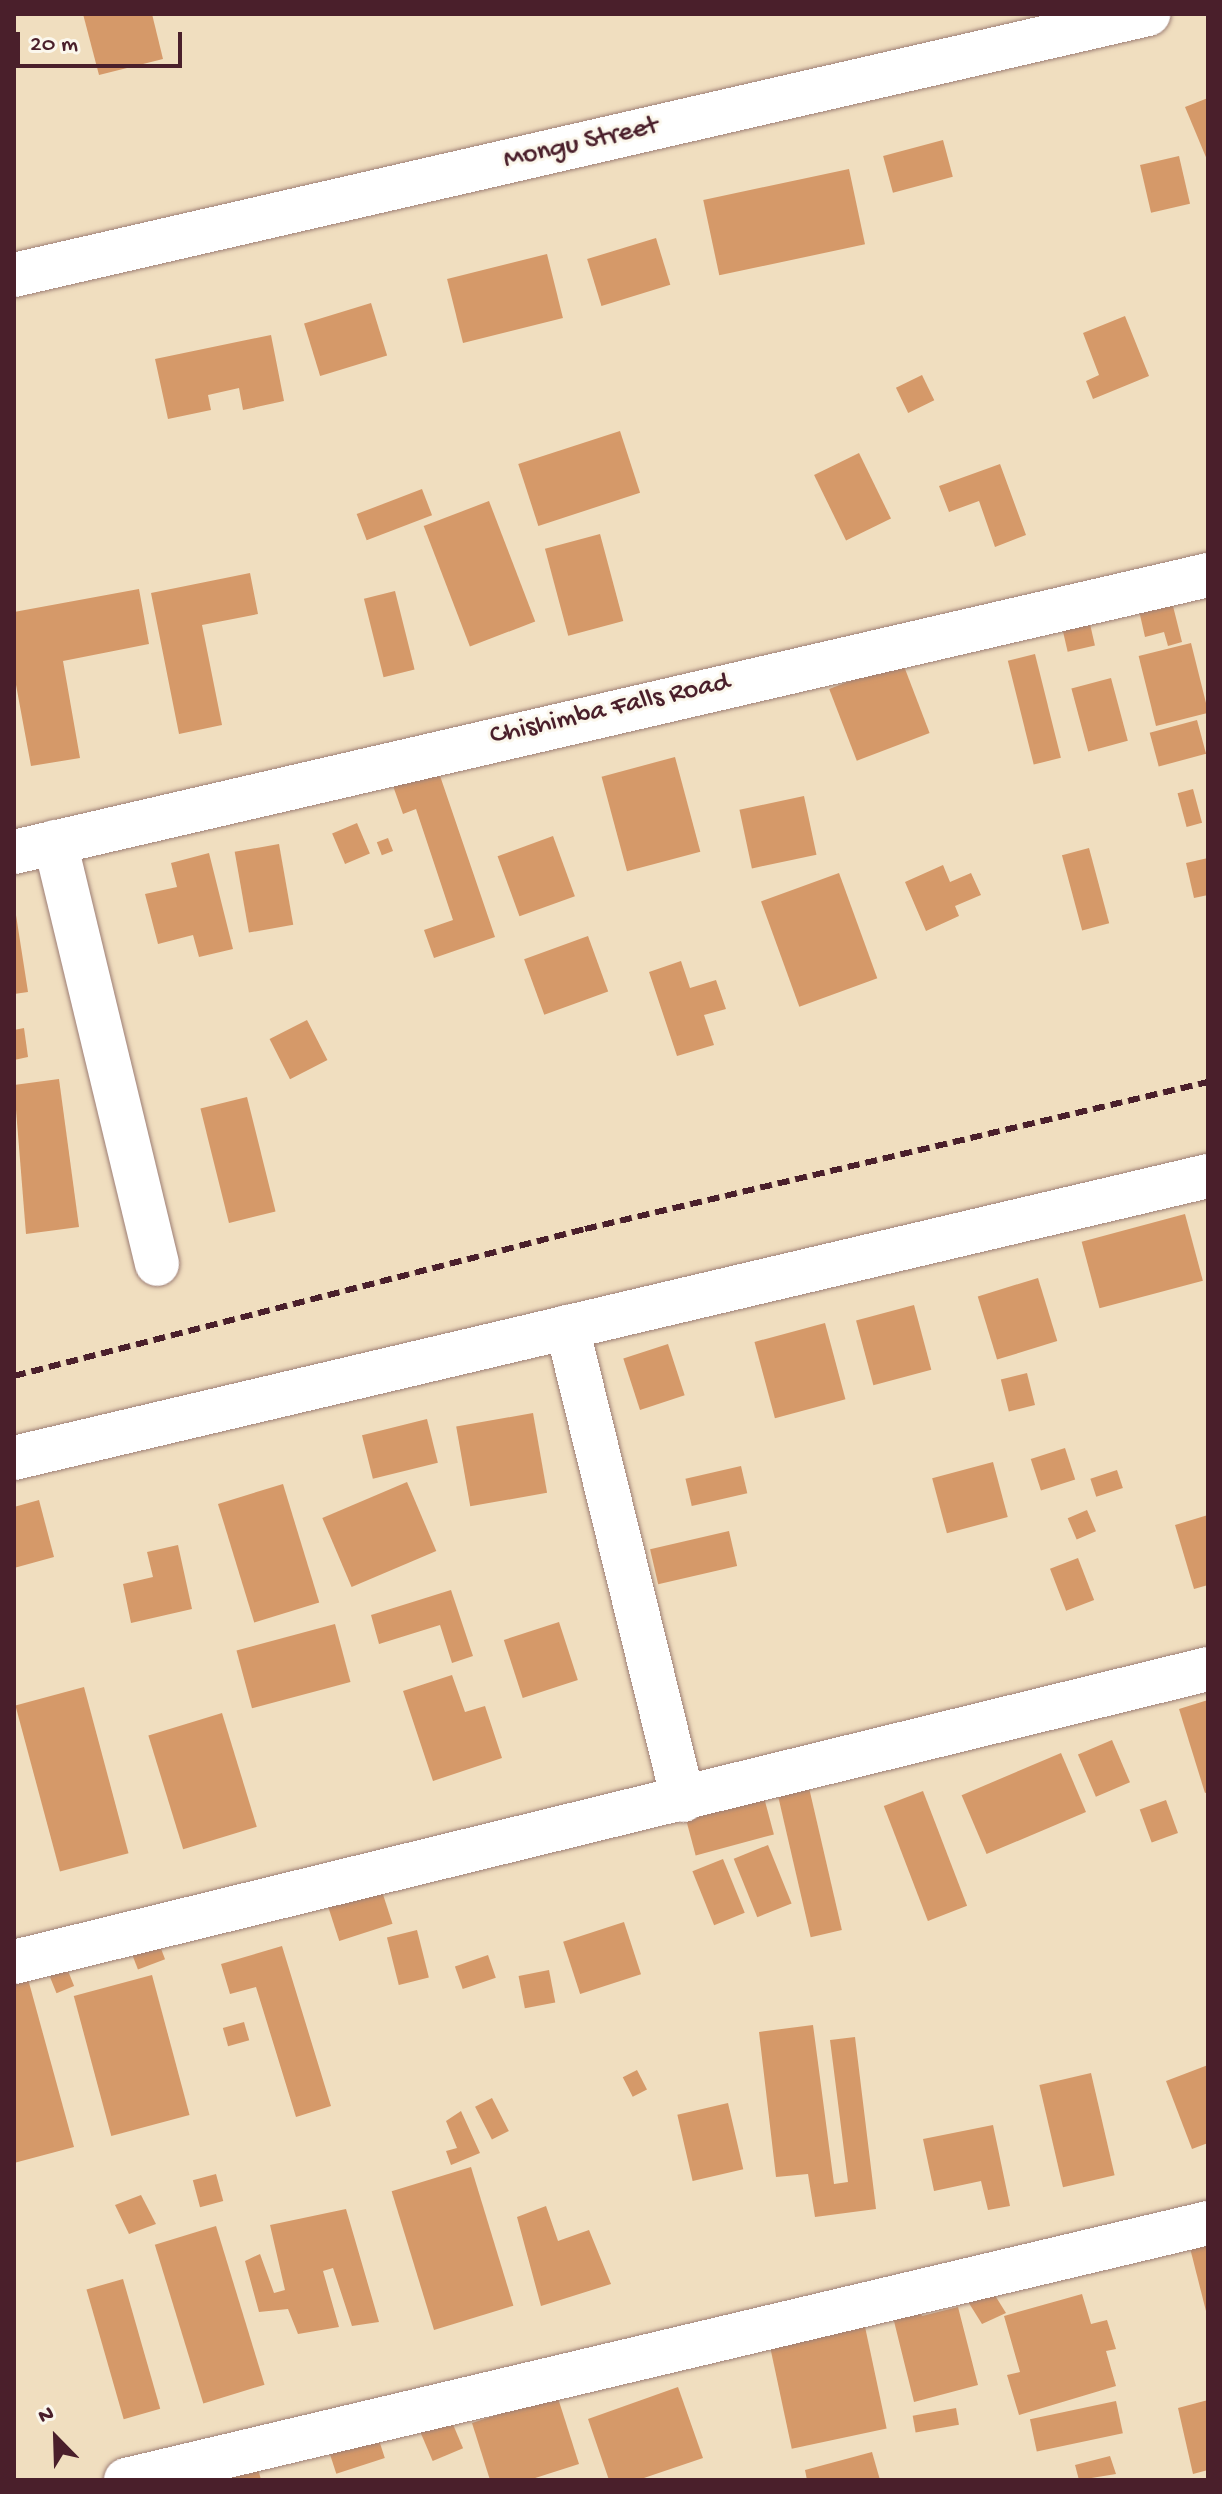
<!DOCTYPE html>
<html>
<head>
<meta charset="utf-8">
<style>
	body { margin:0 }
	#map { position:relative; width:1222px; height:2494px; overflow:hidden; background:#f0debf; font-family:"Gochi Hand",sans-serif }
	div>[style] { position:absolute }
	[style*='--x'] { left:calc(var(--x)*1px); top:calc(var(--y)*1px); width:calc(var(--w)*1px); rotate:calc(var(--a)*1deg) }
	.building>* { inset:0; background:#d59969; transform-origin:0 0 }
	.roads { filter:drop-shadow(0 0 2px #9d7e75) drop-shadow(0 0 2px #9d7e75) }
	.minor>* { height:44px; margin:-22px; padding:0 22px; transform-origin:22px; border-radius:22px; background:#fff }
	.rail>* { height:6px; margin-top:-3px; transform-origin:0; background:repeating-linear-gradient(90deg,#4a1f2b 0 12px,transparent 0 18px) }
	span { translate:-50% -50%; white-space:nowrap; text-align:center; line-height:1.15; -webkit-text-stroke:6px #fbf7ec; paint-order:stroke }
	.street-label { font-size:28px; color:#4a1f2b }
	.frame { position:absolute; inset:0; border:16px solid #4a1f2b; pointer-events:none }
	.north { position:absolute; left:16px; top:2398px; width:80px; height:80px; -webkit-text-stroke:6px #fbf7ec; paint-order:stroke; rotate:337deg; font-size:22px; font-weight:700; line-height:32px; text-align:center; color:#4a1f2b }
	.north::after { content:''; display:block; margin:auto; width:28px; height:36px; background:#4a1f2b; clip-path:polygon(50% 0,100% 100%,50% 72%,0 100%) }
	.scale { position:absolute; left:16px; top:32px; width:166px; height:36px; box-sizing:border-box; border:4px solid #4a1f2b; border-top:0; padding-left:10px; font-size:24px; line-height:28px; white-space:nowrap; color:#4a1f2b; -webkit-text-stroke:6px #fbf7ec; paint-order:stroke }
</style>
</head>
<body>
<div id="map">
	<div class="building">
		<i style="clip-path:polygon(83px 14px,152px 14px,163px 59px,99px 75px)"></i>
		<i style="clip-path:polygon(1208px 98px,1208px 162px,1185px 107px)"></i>
		<i style="left:943px;top:140px;width:38px;height:62px;rotate:75deg"></i>
		<i style="left:1179px;top:156px;width:49px;height:40px;rotate:77deg"></i>
		<i style="left:849px;top:169px;width:77px;height:149px;rotate:78deg"></i>
		<i style="left:656px;top:238px;width:49px;height:72px;rotate:73deg"></i>
		<i style="left:547px;top:254px;width:66px;height:103px;rotate:76deg"></i>
		<i style="left:371px;top:303px;width:55px;height:70px;rotate:73deg"></i>
		<i style="clip-path:polygon(1125px 316px,1149px 376px,1093px 399px,1086px 381px,1099px 375px,1083px 333px)"></i>
		<i style="clip-path:polygon(271px 335px,284px 401px,243px 410px,239px 388px,208px 395px,211px 410px,168px 419px,155px 359px)"></i>
		<i style="left:922px;top:375px;width:28px;height:29px;rotate:64deg"></i>
		<i style="left:620px;top:431px;width:65px;height:107px;rotate:72deg"></i>
		<i style="left:859px;top:453px;width:73px;height:50px;rotate:64deg"></i>
		<i style="clip-path:polygon(1000px 464px,1026px 535px,995px 547px,979px 501px,949px 512px,939px 486px)"></i>
		<i style="left:422px;top:489px;width:28px;height:70px;rotate:69deg"></i>
		<i style="left:489px;top:501px;width:129px;height:70px;rotate:69deg"></i>
		<i style="left:600px;top:534px;width:90px;height:57px;rotate:75deg"></i>
		<i style="clip-path:polygon(250px 573px,258px 614px,202px 625px,222px 725px,179px 734px,151px 593px)"></i>
		<i style="clip-path:polygon(139px 589px,149px 644px,63px 661px,80px 758px,31px 766px,14px 674px,14px 612px)"></i>
		<i style="left:395px;top:591px;width:81px;height:32px;rotate:76deg"></i>
		<i style="clip-path:polygon(1171px 598px,1182px 642px,1168px 646px,1164px 632px,1145px 637px,1138px 606px)"></i>
		<i style="left:1090px;top:624px;width:22px;height:28px;rotate:77deg"></i>
		<i style="left:1191px;top:643px;width:72px;height:54px;rotate:76deg"></i>
		<i style="left:1035px;top:654px;width:107px;height:28px;rotate:76deg"></i>
		<i style="left:902px;top:661px;width:77px;height:78px;rotate:69deg"></i>
		<i style="left:1111px;top:678px;width:65px;height:41px;rotate:75deg"></i>
		<i style="left:1197px;top:720px;width:35px;height:49px;rotate:75deg"></i>
		<i style="left:675px;top:757px;width:98px;height:76px;rotate:75deg"></i>
		<i style="clip-path:polygon(437px 767px,495px 937px,434px 958px,424px 930px,453px 920px,416px 809px,403px 814px,392px 783px)"></i>
		<i style="left:1193px;top:789px;width:35px;height:16px;rotate:75deg"></i>
		<i style="left:804px;top:796px;width:60px;height:66px;rotate:78deg"></i>
		<i style="left:357px;top:823px;width:33px;height:27px;rotate:67deg"></i>
		<i style="left:553px;top:836px;width:64px;height:59px;rotate:70deg"></i>
		<i style="left:388px;top:838px;width:14px;height:12px;rotate:69deg"></i>
		<i style="left:279px;top:844px;width:82px;height:45px;rotate:80deg"></i>
		<i style="left:1089px;top:848px;width:78px;height:28px;rotate:75deg"></i>
		<i style="clip-path:polygon(209px 853px,233px 949px,199px 957px,193px 935px,158px 944px,145px 894px,177px 887px,171px 863px)"></i>
		<i style="clip-path:polygon(1208px 858px,1208px 895px,1194px 898px,1186px 863px)"></i>
		<i style="clip-path:polygon(943px 865px,950px 882px,971px 873px,981px 895px,955px 906px,959px 916px,926px 931px,905px 882px)"></i>
		<i style="left:839px;top:873px;width:112px;height:83px;rotate:70deg"></i>
		<i style="clip-path:polygon(16px 915px,28px 992px,14px 994px,14px 916px)"></i>
		<i style="left:588px;top:936px;width:59px;height:68px;rotate:70deg"></i>
		<i style="clip-path:polygon(681px 961px,690px 988px,716px 980px,726px 1009px,704px 1015px,714px 1045px,677px 1056px,649px 972px)"></i>
		<i style="left:307px;top:1020px;width:45px;height:42px;rotate:63deg"></i>
		<i style="clip-path:polygon(24px 1028px,28px 1057px,14px 1060px,14px 1030px)"></i>
		<i style="clip-path:polygon(59px 1079px,79px 1227px,26px 1234px,14px 1085px)"></i>
		<i style="left:247px;top:1097px;width:118px;height:48px;rotate:76deg"></i>
		<i style="left:1185px;top:1214px;width:69px;height:107px;rotate:75deg"></i>
		<i style="left:1038px;top:1278px;width:66px;height:63px;rotate:73deg"></i>
		<i style="left:914px;top:1305px;width:67px;height:60px;rotate:75deg"></i>
		<i style="left:825px;top:1323px;width:79px;height:73px;rotate:75deg"></i>
		<i style="left:668px;top:1344px;width:54px;height:47px;rotate:72deg"></i>
		<i style="left:1027px;top:1373px;width:33px;height:27px;rotate:76deg"></i>
		<i style="left:533px;top:1413px;width:81px;height:78px;rotate:80deg"></i>
		<i style="left:427px;top:1419px;width:45px;height:67px;rotate:76deg"></i>
		<i style="left:1065px;top:1448px;width:33px;height:36px;rotate:72deg"></i>
		<i style="left:993px;top:1462px;width:57px;height:63px;rotate:75deg"></i>
		<i style="left:741px;top:1466px;width:28px;height:57px;rotate:77deg"></i>
		<i style="left:1117px;top:1470px;width:19px;height:28px;rotate:72deg"></i>
		<i style="left:407px;top:1482px;width:75px;height:92px;rotate:67deg"></i>
		<i style="left:283px;top:1484px;width:124px;height:68px;rotate:73deg"></i>
		<i style="clip-path:polygon(39px 1500px,54px 1557px,14px 1568px,14px 1507px)"></i>
		<i style="left:1087px;top:1510px;width:23px;height:21px;rotate:67deg"></i>
		<i style="clip-path:polygon(1208px 1515px,1208px 1585px,1194px 1589px,1175px 1525px)"></i>
		<i style="left:729px;top:1531px;width:36px;height:81px;rotate:77deg"></i>
		<i style="clip-path:polygon(178px 1545px,192px 1609px,131px 1623px,123px 1584px,153px 1577px,147px 1552px)"></i>
		<i style="left:1078px;top:1558px;width:45px;height:30px;rotate:69deg"></i>
		<i style="clip-path:polygon(451px 1590px,473px 1656px,452px 1663px,440px 1625px,379px 1644px,371px 1615px)"></i>
		<i style="left:559px;top:1622px;width:61px;height:58px;rotate:72deg"></i>
		<i style="left:335px;top:1624px;width:60px;height:102px;rotate:75deg"></i>
		<i style="clip-path:polygon(452px 1675px,465px 1712px,485px 1706px,502px 1758px,433px 1781px,403px 1691px)"></i>
		<i style="left:84px;top:1687px;width:172px;height:71px;rotate:75deg"></i>
		<i style="clip-path:polygon(1208px 1700px,1208px 1792px,1205px 1793px,1179px 1709px)"></i>
		<i style="left:222px;top:1713px;width:119px;height:77px;rotate:73deg"></i>
		<i style="left:1112px;top:1740px;width:46px;height:37px;rotate:67deg"></i>
		<i style="left:1061px;top:1753px;width:64px;height:108px;rotate:67deg"></i>
		<i style="left:807px;top:1779px;width:155px;height:32px;rotate:77deg"></i>
		<i style="left:762px;top:1790px;width:46px;height:81px;rotate:75deg"></i>
		<i style="left:923px;top:1791px;width:123px;height:42px;rotate:69deg"></i>
		<i style="left:1166px;top:1800px;width:35px;height:28px;rotate:70deg"></i>
		<i style="left:768px;top:1845px;width:63px;height:37px;rotate:68deg"></i>
		<i style="left:723px;top:1859px;width:58px;height:33px;rotate:68deg"></i>
		<i style="left:378px;top:1879px;width:47px;height:56px;rotate:72deg"></i>
		<i style="left:624px;top:1922px;width:55px;height:64px;rotate:72deg"></i>
		<i style="left:417px;top:1930px;width:49px;height:31px;rotate:76deg"></i>
		<i style="left:155px;top:1933px;width:28px;height:29px;rotate:69deg"></i>
		<i style="clip-path:polygon(282px 1946px,331px 2106px,296px 2117px,256px 1987px,230px 1994px,221px 1964px)"></i>
		<i style="left:488px;top:1955px;width:24px;height:35px;rotate:71deg"></i>
		<i style="left:64px;top:1961px;width:27px;height:19px;rotate:68deg"></i>
		<i style="left:549px;top:1970px;width:33px;height:31px;rotate:79deg"></i>
		<i style="left:152px;top:1975px;width:145px;height:81px;rotate:75deg"></i>
		<i style="clip-path:polygon(28px 1979px,74px 2147px,14px 2163px,14px 1983px)"></i>
		<i style="left:244px;top:2022px;width:19px;height:22px;rotate:74deg"></i>
		<i style="clip-path:polygon(813px 2025px,834px 2184px,848px 2182px,830px 2040px,855px 2037px,876px 2209px,815px 2217px,808px 2174px,776px 2177px,759px 2032px)"></i>
		<i style="clip-path:polygon(1208px 2065px,1208px 2143px,1192px 2149px,1166px 2081px)"></i>
		<i style="left:637px;top:2070px;width:22px;height:16px;rotate:63deg"></i>
		<i style="left:1091px;top:2073px;width:105px;height:53px;rotate:77deg"></i>
		<i style="left:492px;top:2098px;width:37px;height:19px;rotate:63deg"></i>
		<i style="left:728px;top:2103px;width:68px;height:52px;rotate:77deg"></i>
		<i style="clip-path:polygon(461px 2111px,480px 2153px,451px 2165px,446px 2151px,457px 2148px,446px 2121px)"></i>
		<i style="clip-path:polygon(993px 2125px,1010px 2206px,988px 2210px,981px 2181px,934px 2191px,923px 2139px)"></i>
		<i style="left:471px;top:2167px;width:145px;height:83px;rotate:73deg"></i>
		<i style="left:216px;top:2174px;width:28px;height:24px;rotate:75deg"></i>
		<i style="clip-path:polygon(141px 2195px,156px 2224px,129px 2234px,115px 2205px)"></i>
		<i style="clip-path:polygon(546px 2206px,558px 2241px,589px 2230px,611px 2284px,541px 2306px,517px 2217px)"></i>
		<i style="clip-path:polygon(346px 2209px,379px 2322px,352px 2326px,333px 2268px,323px 2271px,339px 2327px,298px 2334px,288px 2309px,259px 2312px,245px 2261px,260px 2254px,274px 2293px,285px 2290px,270px 2225px)"></i>
		<i style="left:216px;top:2226px;width:166px;height:64px;rotate:73deg"></i>
		<i style="clip-path:polygon(1208px 2244px,1208px 2314px,1207px 2315px,1190px 2248px)"></i>
		<i style="left:123px;top:2279px;width:135px;height:38px;rotate:74deg"></i>
		<i style="clip-path:polygon(991px 2289px,1006px 2313px,982px 2324px,967px 2300px)"></i>
		<i style="clip-path:polygon(1082px 2294px,1091px 2324px,1107px 2320px,1116px 2349px,1106px 2351px,1116px 2386px,1019px 2415px,1007px 2375px,1020px 2372px,1004px 2316px)"></i>
		<i style="clip-path:polygon(917px 2299px,922px 2316px,958px 2307px,978px 2385px,914px 2402px,890px 2305px)"></i>
		<i style="left:864px;top:2322px;width:109px;height:97px;rotate:78deg"></i>
		<i style="clip-path:polygon(678px 2387px,703px 2458px,638px 2480px,609px 2480px,588px 2419px)"></i>
		<i style="clip-path:polygon(557px 2395px,579px 2464px,529px 2480px,490px 2480px,472px 2423px)"></i>
		<i style="clip-path:polygon(1208px 2400px,1208px 2470px,1193px 2474px,1178px 2408px)"></i>
		<i style="left:1116px;top:2401px;width:33px;height:88px;rotate:78deg"></i>
		<i style="left:956px;top:2408px;width:17px;height:44px;rotate:80deg"></i>
		<i style="left:449px;top:2415px;width:36px;height:33px;rotate:67deg"></i>
		<i style="left:378px;top:2437px;width:22px;height:51px;rotate:72deg"></i>
		<i style="clip-path:polygon(872px 2452px,880px 2480px,807px 2480px,805px 2470px)"></i>
		<i style="clip-path:polygon(1110px 2456px,1116px 2474px,1079px 2480px,1075px 2465px)"></i>
		<i style="clip-path:polygon(256px 2461px,261px 2480px,190px 2480px)"></i>
	</div>
	<div class="roads">
		<div class="minor">
			<i style="--x:14;--y:275;--w:1164;--a:-12.96"></i>
			<i style="--x:55;--y:842;--w:434;--a:76.4"></i>
			<i style="--x:14;--y:852;--w:1226;--a:-13.06"></i>
			<i style="--x:567;--y:1327;--w:487;--a:76.2"></i>
			<i style="--x:14;--y:1458;--w:1227;--a:-13.29"></i>
			<i style="--x:14;--y:1962;--w:1229;--a:-13.79"></i>
			<i style="--x:126;--y:2480;--w:1112;--a:-13.36"></i>
		</div>
	</div>
	<div class="rail">
		<i style="--x:14;--y:1376;--w:590;--a:-14.44"></i>
		<i style="--x:585;--y:1229;--w:640;--a:-13.28"></i>
	</div>
	<div class="street-label">
		<span style="left:581px;top:144px;rotate:-13deg">Mongu Street</span>
		<span style="left:610px;top:710px;rotate:-13deg">Chishimba Falls Road</span>
	</div>
	<div class="frame"></div>
	<div class="north">N</div>
	<div class="scale">20 m</div>
</div>
</body>
</html>
